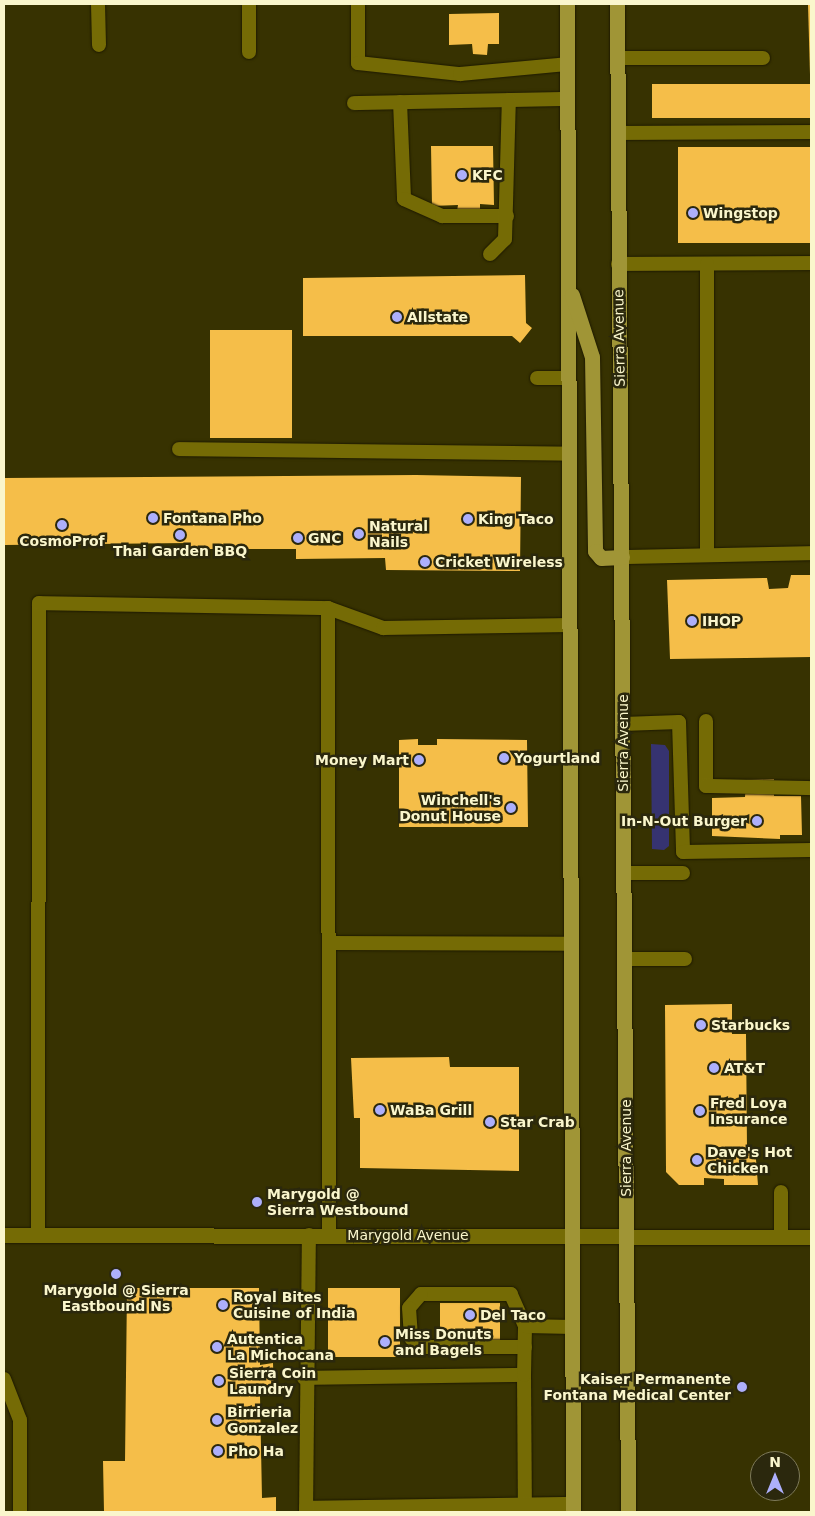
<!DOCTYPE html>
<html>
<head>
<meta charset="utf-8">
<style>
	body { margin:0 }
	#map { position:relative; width:815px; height:1516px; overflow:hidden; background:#373201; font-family:"DejaVu Sans",sans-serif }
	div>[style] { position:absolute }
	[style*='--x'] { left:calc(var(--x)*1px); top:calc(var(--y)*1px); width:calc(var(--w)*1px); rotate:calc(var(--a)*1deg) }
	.green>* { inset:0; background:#363370 }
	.building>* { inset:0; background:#f5be49; transform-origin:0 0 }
	.roads { filter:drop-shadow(0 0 1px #1d1901) drop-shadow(0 0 1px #1d1901) }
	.lane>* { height:14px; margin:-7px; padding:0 7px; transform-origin:7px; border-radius:7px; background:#756b05 }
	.secondary>* { height:15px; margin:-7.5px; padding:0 7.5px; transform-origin:7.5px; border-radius:7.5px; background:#756b05 }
	.primary>* { height:15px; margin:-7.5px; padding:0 7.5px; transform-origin:7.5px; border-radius:7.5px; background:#a09536 }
	.dots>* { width:14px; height:14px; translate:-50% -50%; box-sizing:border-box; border:2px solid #2b280d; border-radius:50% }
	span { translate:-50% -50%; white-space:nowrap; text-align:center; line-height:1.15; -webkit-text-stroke:5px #2b280d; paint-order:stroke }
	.poi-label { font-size:14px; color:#faf6cc; font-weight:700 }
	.left { translate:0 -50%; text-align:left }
	.right { translate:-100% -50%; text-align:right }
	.street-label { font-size:14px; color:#faf6cc }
	.frame { position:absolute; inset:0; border:5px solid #faf6cc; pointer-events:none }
	.north { position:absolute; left:750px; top:1451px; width:50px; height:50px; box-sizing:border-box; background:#2b280d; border:1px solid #7e7a59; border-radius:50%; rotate:0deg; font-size:14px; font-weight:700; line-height:20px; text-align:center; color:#faf6cc }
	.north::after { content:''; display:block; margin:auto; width:18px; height:22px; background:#adaffb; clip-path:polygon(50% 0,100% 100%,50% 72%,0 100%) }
</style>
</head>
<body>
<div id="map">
	<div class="green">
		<i style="clip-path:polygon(651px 744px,665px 745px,669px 751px,669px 846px,664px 850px,652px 849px)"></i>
	</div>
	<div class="building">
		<i style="clip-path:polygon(808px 4px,811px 4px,811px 75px,810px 75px)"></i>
		<i style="clip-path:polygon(499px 13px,499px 44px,488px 44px,487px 55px,473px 54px,472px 44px,449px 45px,449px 14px)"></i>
		<i style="left:811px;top:84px;width:34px;height:159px;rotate:90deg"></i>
		<i style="clip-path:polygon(431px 146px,493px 146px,494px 205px,480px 204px,480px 211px,457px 211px,458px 205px,432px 206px)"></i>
		<i style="left:678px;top:147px;width:133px;height:96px"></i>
		<i style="clip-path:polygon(525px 275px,526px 323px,532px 328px,520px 343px,512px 336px,303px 336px,303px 278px)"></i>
		<i style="left:210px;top:330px;width:82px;height:108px"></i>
		<i style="clip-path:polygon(416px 475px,521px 477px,520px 571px,386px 570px,385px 558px,296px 559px,296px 549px,188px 549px,188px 543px,4px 545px,4px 478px)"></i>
		<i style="clip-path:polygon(791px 575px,811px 575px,811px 657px,670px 659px,667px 580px,767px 578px,769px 589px,788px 588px)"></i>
		<i style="clip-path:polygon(418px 739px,418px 745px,437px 745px,437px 739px,527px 740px,528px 827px,399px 827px,399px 740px)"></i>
		<i style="clip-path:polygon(774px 779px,774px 796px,801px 796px,802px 835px,780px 835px,780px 839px,712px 836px,712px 798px,745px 797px,746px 780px)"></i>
		<i style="clip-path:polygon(732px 1004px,732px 1034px,746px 1034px,747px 1147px,755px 1147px,758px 1185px,724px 1185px,724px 1179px,704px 1178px,704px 1185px,679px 1185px,666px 1172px,665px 1005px)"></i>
		<i style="clip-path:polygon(449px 1057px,450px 1067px,519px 1067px,519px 1171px,360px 1168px,360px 1118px,354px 1118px,351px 1058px)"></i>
		<i style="clip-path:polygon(127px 1288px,259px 1288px,260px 1365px,273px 1363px,274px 1396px,260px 1396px,262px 1498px,276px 1497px,276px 1512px,104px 1512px,103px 1461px,125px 1461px)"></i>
		<i style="left:328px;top:1288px;width:72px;height:69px"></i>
		<i style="left:440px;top:1303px;width:60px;height:38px"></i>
	</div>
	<div class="roads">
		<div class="lane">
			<i style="--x:98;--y:4;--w:41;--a:88.6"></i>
			<i style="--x:249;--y:4;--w:48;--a:90"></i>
			<i style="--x:358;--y:4;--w:59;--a:90"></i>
			<i style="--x:358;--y:63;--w:103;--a:6.2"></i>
			<i style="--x:460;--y:74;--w:107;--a:-5.3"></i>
			<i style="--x:618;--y:58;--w:145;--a:0"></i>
			<i style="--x:400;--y:102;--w:97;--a:87.6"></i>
			<i style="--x:404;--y:199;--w:42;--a:24.1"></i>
			<i style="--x:442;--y:216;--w:65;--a:0"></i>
			<i style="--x:354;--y:103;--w:214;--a:-1.1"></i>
			<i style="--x:619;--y:133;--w:192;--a:-0.3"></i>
			<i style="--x:490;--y:254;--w:21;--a:-45"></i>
			<i style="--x:505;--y:239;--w:139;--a:-88.4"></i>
			<i style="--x:618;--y:264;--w:193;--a:-0.3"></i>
			<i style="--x:707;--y:264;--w:290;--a:90"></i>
			<i style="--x:537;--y:378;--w:31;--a:0"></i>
			<i style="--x:179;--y:449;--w:390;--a:0.7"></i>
			<i style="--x:622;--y:557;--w:189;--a:-1.2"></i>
			<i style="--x:328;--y:608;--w:59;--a:20"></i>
			<i style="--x:383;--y:628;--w:187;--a:-0.9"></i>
			<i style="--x:706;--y:721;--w:65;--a:90"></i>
			<i style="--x:706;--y:786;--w:105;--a:1.1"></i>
			<i style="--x:623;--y:724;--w:56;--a:-2"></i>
			<i style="--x:679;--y:722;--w:130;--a:88.2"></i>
			<i style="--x:683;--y:852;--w:128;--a:-0.9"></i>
			<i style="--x:624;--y:873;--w:59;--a:0"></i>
			<i style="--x:329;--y:943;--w:242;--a:0.2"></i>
			<i style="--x:624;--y:959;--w:61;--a:0"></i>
			<i style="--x:781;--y:1192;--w:44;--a:90"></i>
			<i style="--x:38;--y:1235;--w:632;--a:-89.91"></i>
			<i style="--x:39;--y:603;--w:289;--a:1"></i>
			<i style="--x:328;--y:608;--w:627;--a:89.91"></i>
			<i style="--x:525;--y:1326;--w:35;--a:-114"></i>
			<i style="--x:511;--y:1294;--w:90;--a:180"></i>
			<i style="--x:421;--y:1294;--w:18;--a:131"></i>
			<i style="--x:409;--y:1308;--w:30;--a:86"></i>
			<i style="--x:411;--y:1338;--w:14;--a:39"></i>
			<i style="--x:422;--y:1347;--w:103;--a:0"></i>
			<i style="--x:524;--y:1375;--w:137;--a:89.6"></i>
			<i style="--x:304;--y:1378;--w:220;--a:-0.8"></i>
			<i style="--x:524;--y:1375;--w:49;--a:-88.8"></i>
			<i style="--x:525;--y:1326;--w:48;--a:1.2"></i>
			<i style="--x:4;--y:1379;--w:44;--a:68.7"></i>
			<i style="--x:20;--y:1420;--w:92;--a:90"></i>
			<i style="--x:306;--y:1508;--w:267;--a:-0.9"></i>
			<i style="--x:306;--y:1512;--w:277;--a:-89.4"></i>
		</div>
		<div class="secondary">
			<i style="--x:4;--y:1235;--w:807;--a:0.14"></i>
		</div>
		<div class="primary">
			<i style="--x:567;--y:4;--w:1508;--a:89.77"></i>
			<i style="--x:617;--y:4;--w:1508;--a:89.58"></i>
			<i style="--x:572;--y:295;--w:65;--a:72.1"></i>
			<i style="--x:592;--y:357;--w:194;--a:89.1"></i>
			<i style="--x:595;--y:551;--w:9;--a:49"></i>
			<i style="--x:601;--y:558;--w:21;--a:-3"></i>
		</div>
	</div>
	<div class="dots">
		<i style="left:462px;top:175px;background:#adaffb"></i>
		<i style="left:693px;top:213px;background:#adaffb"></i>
		<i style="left:397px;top:317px;background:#adaffb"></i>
		<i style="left:153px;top:518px;background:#adaffb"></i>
		<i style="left:468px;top:519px;background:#adaffb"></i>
		<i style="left:62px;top:525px;background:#adaffb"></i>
		<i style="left:359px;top:534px;background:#adaffb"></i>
		<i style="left:180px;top:535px;background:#adaffb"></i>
		<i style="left:298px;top:538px;background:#adaffb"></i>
		<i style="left:425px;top:562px;background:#adaffb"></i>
		<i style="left:692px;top:621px;background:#adaffb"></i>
		<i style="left:504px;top:758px;background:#adaffb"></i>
		<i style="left:419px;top:760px;background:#adaffb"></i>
		<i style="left:511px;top:808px;background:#adaffb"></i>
		<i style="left:757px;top:821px;background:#adaffb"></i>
		<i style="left:701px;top:1025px;background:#adaffb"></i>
		<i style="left:714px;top:1068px;background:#adaffb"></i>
		<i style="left:380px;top:1110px;background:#adaffb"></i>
		<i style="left:700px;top:1111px;background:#adaffb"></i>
		<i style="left:490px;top:1122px;background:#adaffb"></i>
		<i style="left:697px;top:1160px;background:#adaffb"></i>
		<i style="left:257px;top:1202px;background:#adaffb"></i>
		<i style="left:116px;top:1274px;background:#adaffb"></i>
		<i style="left:223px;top:1305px;background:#adaffb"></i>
		<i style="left:470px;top:1315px;background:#adaffb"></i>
		<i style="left:385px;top:1342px;background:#adaffb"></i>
		<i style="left:217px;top:1347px;background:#adaffb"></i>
		<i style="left:219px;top:1381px;background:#adaffb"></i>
		<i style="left:742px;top:1387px;background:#adaffb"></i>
		<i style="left:217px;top:1420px;background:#adaffb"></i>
		<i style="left:218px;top:1451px;background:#adaffb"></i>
	</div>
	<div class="poi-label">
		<span class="left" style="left:472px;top:175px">KFC</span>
		<span class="left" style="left:703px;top:213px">Wingstop</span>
		<span class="left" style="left:407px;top:317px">Allstate</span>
		<span class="left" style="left:163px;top:518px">Fontana Pho</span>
		<span class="left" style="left:478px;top:519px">King Taco</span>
		<span class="left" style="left:369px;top:534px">Natural<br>Nails</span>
		<span class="left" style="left:308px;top:538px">GNC</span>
		<span style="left:62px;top:541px">CosmoProf</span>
		<span style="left:180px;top:551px">Thai Garden BBQ</span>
		<span class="left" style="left:435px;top:562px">Cricket Wireless</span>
		<span class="left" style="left:702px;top:621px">IHOP</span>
		<span class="left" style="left:514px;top:758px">Yogurtland</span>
		<span class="right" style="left:409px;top:760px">Money Mart</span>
		<span class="right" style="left:501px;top:808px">Winchell's<br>Donut House</span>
		<span class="right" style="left:747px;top:821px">In-N-Out Burger</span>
		<span class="left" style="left:711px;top:1025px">Starbucks</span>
		<span class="left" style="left:724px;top:1068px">AT&amp;T</span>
		<span class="left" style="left:710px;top:1111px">Fred Loya<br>Insurance</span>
		<span class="left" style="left:390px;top:1110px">WaBa Grill</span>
		<span class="left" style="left:500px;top:1122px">Star Crab</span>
		<span class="left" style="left:707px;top:1160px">Dave's Hot<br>Chicken</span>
		<span class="left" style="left:267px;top:1202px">Marygold @<br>Sierra Westbound</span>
		<span style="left:116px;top:1298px">Marygold @ Sierra<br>Eastbound Ns</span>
		<span class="left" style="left:233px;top:1305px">Royal Bites<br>Cuisine of India</span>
		<span class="left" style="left:480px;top:1315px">Del Taco</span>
		<span class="left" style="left:395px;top:1342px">Miss Donuts<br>and Bagels</span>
		<span class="left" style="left:227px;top:1347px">Autentica<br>La Michocana</span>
		<span class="left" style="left:229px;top:1381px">Sierra Coin<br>Laundry</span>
		<span class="right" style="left:731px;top:1387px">Kaiser Permanente<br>Fontana Medical Center</span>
		<span class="left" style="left:227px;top:1420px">Birrieria<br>Gonzalez</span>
		<span class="left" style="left:228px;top:1451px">Pho Ha</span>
	</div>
	<div class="street-label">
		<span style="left:619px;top:338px;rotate:-91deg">Sierra Avenue</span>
		<span style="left:623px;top:743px;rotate:-90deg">Sierra Avenue</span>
		<span style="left:626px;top:1148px;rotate:-90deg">Sierra Avenue</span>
		<span style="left:408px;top:1235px">Marygold Avenue</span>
	</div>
	<div class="frame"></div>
	<div class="north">N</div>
</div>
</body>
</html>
